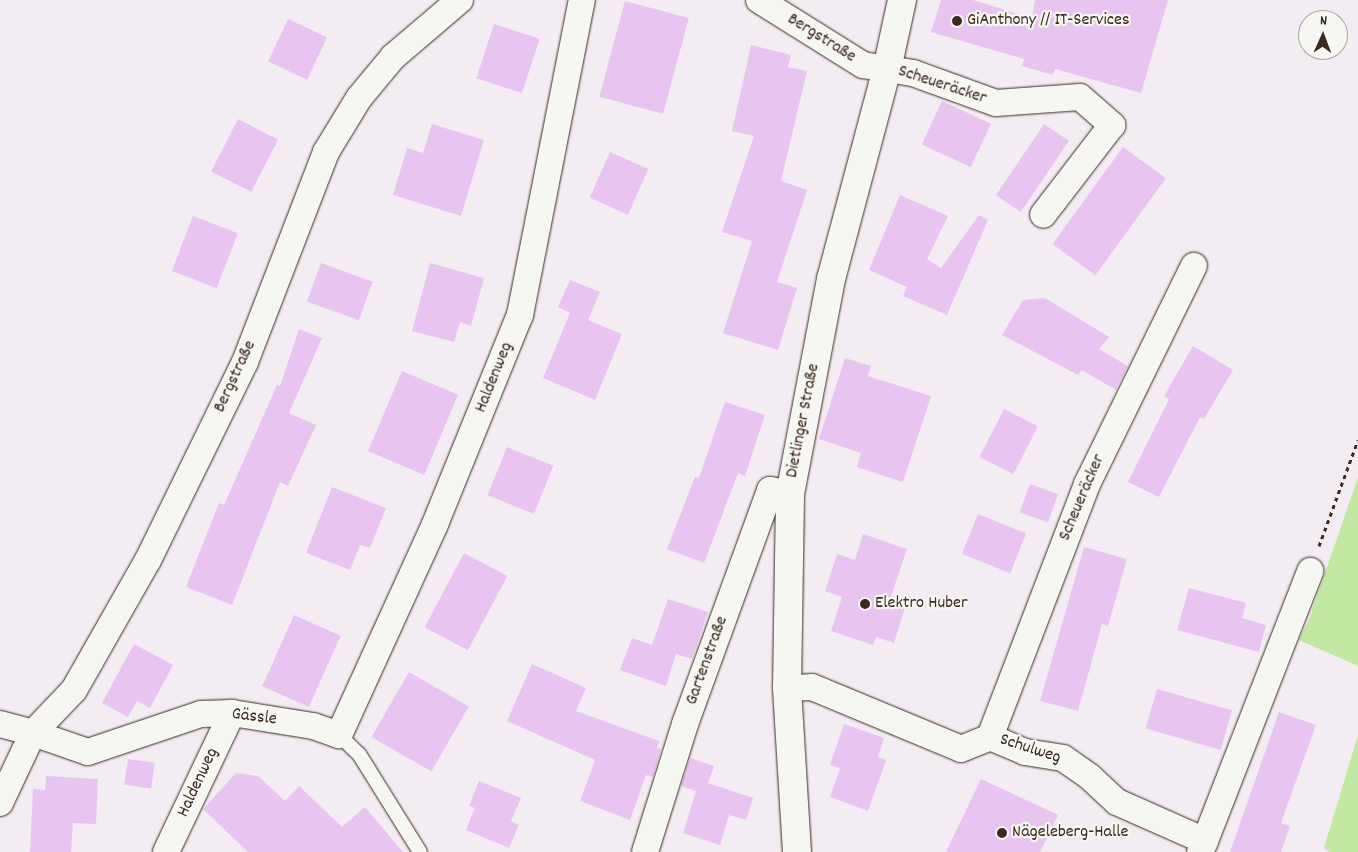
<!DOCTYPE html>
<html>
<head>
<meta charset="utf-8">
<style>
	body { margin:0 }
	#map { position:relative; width:1358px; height:852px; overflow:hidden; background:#f3ecf2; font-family:Dekko,sans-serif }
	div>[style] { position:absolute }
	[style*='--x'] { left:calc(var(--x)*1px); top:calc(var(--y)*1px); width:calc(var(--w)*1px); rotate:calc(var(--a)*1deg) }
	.green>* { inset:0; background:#c3e8a2 }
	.building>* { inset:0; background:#e8c5f0; transform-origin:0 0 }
	.path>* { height:3px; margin-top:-1.5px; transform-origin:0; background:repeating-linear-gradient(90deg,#3b2a1e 0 4px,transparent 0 8px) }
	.roads { filter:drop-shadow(0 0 1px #3b2a1e) drop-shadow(0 0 1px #3b2a1e) }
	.lane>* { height:14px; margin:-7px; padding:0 7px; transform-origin:7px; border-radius:7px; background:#f6f6f2 }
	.street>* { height:26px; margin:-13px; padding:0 13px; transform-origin:13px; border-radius:13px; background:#f6f6f2 }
	.secondary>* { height:28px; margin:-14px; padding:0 14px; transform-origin:14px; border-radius:14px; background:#f6f6f2 }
	.dots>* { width:14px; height:14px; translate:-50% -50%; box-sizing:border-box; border:2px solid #f6f6f2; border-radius:50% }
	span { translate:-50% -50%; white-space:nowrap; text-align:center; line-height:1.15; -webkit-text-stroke:4.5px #f6f6f2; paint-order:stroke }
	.poi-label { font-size:18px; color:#3b2a1e }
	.left { translate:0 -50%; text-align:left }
	.street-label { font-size:18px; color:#3b2a1e }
	.north { position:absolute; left:1298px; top:10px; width:50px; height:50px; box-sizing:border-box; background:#f6f6f2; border:1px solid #aba49d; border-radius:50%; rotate:2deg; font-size:14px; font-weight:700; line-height:20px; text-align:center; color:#3b2a1e }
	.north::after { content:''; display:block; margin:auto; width:18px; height:22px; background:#3b2a1e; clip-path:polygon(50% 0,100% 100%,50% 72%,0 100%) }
</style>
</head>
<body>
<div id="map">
	<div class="green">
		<i style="clip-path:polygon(1358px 477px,1358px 666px,1299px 640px,1310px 617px)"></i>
		<i style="clip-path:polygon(1358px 735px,1358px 852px,1330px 852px,1324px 848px)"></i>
	</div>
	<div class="building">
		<i style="clip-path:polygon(941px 0,973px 0,1032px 18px,1035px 0,1168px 0,1141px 93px,1055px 69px,1053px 75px,1022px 66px,1024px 59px,931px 32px)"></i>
		<i style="left:625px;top:1px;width:66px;height:99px;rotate:15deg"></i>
		<i style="left:288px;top:19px;width:43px;height:47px;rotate:25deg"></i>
		<i style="left:494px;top:24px;width:48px;height:57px;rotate:18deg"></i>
		<i style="clip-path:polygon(751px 45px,791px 55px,788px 67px,807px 71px,781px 181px,807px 190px,777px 282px,797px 288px,778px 350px,723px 333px,752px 241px,722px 232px,754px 136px,732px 131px)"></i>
		<i style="left:942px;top:101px;width:54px;height:48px;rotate:25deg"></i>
		<i style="left:238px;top:119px;width:45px;height:59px;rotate:27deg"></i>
		<i style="clip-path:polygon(432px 124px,484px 140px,461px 216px,393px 195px,407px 148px,423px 153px)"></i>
		<i style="left:1044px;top:124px;width:30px;height:86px;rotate:34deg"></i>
		<i style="left:1123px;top:147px;width:53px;height:120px;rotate:36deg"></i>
		<i style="left:610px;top:152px;width:42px;height:50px;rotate:24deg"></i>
		<i style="clip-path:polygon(900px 195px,948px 216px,927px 259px,941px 268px,979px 215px,988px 220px,947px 315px,903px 296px,907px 287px,869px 270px)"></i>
		<i style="left:193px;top:216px;width:48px;height:59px;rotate:21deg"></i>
		<i style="left:321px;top:263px;width:55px;height:41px;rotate:20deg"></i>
		<i style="clip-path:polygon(430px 263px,484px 278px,471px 326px,460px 322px,454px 342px,412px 331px)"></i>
		<i style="clip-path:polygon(570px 280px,600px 292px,588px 320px,622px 334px,595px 400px,543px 378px,570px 313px,558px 307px)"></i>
		<i style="clip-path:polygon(1045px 298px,1109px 337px,1099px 349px,1128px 366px,1116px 390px,1082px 370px,1078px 375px,1002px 335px,1023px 300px)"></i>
		<i style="clip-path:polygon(299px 329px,322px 338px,289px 413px,316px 425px,288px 486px,280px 482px,232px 605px,186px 587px,219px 503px,224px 505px,277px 385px,280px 386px)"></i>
		<i style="clip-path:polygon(1193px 346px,1233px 370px,1204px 419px,1200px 417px,1159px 497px,1128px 482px,1169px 399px,1164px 396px)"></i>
		<i style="clip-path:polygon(845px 358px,871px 366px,868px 376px,931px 396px,903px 482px,857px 467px,861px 453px,819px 439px)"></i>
		<i style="left:402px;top:371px;width:61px;height:87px;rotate:23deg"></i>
		<i style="clip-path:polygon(725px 402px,765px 415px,745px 476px,738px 473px,704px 563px,667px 549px,695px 477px,699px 478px)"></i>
		<i style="left:1004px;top:409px;width:38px;height:54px;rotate:27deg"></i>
		<i style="left:507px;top:447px;width:50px;height:52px;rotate:22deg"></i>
		<i style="left:1030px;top:484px;width:30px;height:30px;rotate:20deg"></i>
		<i style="clip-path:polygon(332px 487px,386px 508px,370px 548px,360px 545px,350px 570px,306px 553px)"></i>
		<i style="left:978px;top:514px;width:52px;height:43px;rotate:22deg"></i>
		<i style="clip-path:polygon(863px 534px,907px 549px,891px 596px,907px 601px,894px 643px,876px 637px,873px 645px,831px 631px,842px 597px,825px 591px,837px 554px,855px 560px)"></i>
		<i style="clip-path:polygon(1084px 547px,1127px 559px,1108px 626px,1102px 624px,1078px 711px,1040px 701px)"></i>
		<i style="left:464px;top:553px;width:49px;height:84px;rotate:28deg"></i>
		<i style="clip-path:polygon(1189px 588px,1246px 603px,1242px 618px,1266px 625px,1259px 652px,1177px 630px)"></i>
		<i style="clip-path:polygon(668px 599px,708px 612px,692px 659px,676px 654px,666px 686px,620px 670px,632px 638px,652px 645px)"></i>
		<i style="left:294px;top:615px;width:51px;height:78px;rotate:24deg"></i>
		<i style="clip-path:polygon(134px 644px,173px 665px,150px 708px,137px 701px,128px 717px,102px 703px)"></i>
		<i style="clip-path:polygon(532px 664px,586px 688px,576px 711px,659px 741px,657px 748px,661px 749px,653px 777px,646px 775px,630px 820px,580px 801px,595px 760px,507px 721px)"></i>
		<i style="left:409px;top:672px;width:69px;height:75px;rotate:30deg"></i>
		<i style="left:1157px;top:689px;width:78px;height:41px;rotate:16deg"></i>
		<i style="clip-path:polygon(1279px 712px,1316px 725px,1281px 823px,1290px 826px,1281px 852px,1230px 852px)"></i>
		<i style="clip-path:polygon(844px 724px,884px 738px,878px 757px,886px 760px,868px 811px,830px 797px,840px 768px,830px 765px)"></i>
		<i style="clip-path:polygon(690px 758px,714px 766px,708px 783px,753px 798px,746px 820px,729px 815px,720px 845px,683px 833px,696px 791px,681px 786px)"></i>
		<i style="left:128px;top:759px;width:27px;height:26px;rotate:8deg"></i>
		<i style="clip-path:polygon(236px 773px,258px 776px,285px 801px,299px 786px,342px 827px,365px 807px,403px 852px,248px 852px,203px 809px)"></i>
		<i style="clip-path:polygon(46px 776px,98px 779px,96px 824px,73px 823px,71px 852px,30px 852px,33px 789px,45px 790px)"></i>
		<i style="clip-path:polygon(981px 779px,1058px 815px,1040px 852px,946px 852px)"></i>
		<i style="clip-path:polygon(479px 781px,521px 798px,511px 821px,519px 825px,509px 848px,466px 830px,475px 808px,469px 806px)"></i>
	</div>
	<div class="path">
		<i style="--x:1319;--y:546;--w:113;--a:-69.8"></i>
	</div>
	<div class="roads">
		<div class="lane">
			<i style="--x:339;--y:735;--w:28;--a:44"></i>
			<i style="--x:359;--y:754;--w:115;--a:58.1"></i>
		</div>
		<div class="street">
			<i style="--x:759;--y:0;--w:123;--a:32"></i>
			<i style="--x:863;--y:65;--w:51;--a:9.1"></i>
			<i style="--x:913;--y:73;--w:88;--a:19.9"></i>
			<i style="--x:996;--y:103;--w:84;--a:-4.1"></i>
			<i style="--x:1080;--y:97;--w:43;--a:41.2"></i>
			<i style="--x:1112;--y:125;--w:113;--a:127.5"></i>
			<i style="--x:787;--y:688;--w:25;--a:-2"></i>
			<i style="--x:812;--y:687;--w:161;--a:22.6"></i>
			<i style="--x:961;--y:749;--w:31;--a:-22"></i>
			<i style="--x:990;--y:737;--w:38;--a:23"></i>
			<i style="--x:1025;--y:752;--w:38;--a:9"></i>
			<i style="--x:1063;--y:758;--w:33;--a:35"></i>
			<i style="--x:1090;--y:777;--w:37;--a:43"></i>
			<i style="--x:1117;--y:802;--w:96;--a:23.9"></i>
			<i style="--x:1205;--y:841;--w:12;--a:114"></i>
			<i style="--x:0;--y:724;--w:34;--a:15"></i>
			<i style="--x:33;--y:733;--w:59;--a:-46.4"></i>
			<i style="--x:74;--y:690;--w:150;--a:-60.4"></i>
			<i style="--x:148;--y:560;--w:220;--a:-63.9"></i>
			<i style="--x:245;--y:362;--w:225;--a:-68.9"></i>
			<i style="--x:326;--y:152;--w:63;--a:-58.6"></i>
			<i style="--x:359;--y:98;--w:53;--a:-50.3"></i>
			<i style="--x:393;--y:57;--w:88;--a:-40.4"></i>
			<i style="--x:990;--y:737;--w:271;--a:-69"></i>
			<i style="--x:1087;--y:484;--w:243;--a:-63.9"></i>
			<i style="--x:0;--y:803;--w:77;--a:-64.8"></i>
			<i style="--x:33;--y:733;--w:58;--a:19.1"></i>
			<i style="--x:88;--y:752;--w:119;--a:-18.6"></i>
			<i style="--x:201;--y:714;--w:31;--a:-2"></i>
			<i style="--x:232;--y:713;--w:82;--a:9.1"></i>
			<i style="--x:313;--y:726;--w:28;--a:19"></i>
			<i style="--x:339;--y:735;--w:232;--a:-65.5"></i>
			<i style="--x:435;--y:524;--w:226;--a:-67.9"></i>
			<i style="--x:520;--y:315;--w:321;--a:-78.9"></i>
			<i style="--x:1205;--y:841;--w:290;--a:-68.7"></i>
			<i style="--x:166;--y:852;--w:154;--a:-64.6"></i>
			<i style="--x:645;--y:852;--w:134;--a:-72.6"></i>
			<i style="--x:685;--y:724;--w:249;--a:-70"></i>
			<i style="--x:770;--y:490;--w:20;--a:11"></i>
		</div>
		<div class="secondary">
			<i style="--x:797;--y:852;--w:164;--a:-93.5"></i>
			<i style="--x:787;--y:688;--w:194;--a:-89.1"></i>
			<i style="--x:790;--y:494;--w:219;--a:-79.2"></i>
			<i style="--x:831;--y:279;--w:217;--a:-75.1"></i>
			<i style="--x:887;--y:69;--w:71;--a:-77.7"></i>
		</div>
	</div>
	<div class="dots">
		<i style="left:957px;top:21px;background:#3b2a1e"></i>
		<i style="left:865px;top:604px;background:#3b2a1e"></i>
		<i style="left:1002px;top:833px;background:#3b2a1e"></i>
	</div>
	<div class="poi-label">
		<span class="left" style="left:967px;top:21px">GiAnthony // IT-Services</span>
		<span class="left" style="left:875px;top:604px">Elektro Huber</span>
		<span class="left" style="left:1012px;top:833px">Nägeleberg-Halle</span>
	</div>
	<div class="street-label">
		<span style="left:821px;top:39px;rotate:32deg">Bergstraße</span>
		<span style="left:942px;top:86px;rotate:18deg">Scheueräcker</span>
		<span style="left:236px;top:377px;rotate:-65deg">Bergstraße</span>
		<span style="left:495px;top:378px;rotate:-68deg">Haldenweg</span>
		<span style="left:804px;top:421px;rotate:-79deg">Dietlinger Straße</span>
		<span style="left:1083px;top:498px;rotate:-67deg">Scheueräcker</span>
		<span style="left:708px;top:661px;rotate:-70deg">Gartenstraße</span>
		<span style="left:254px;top:718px;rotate:7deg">Gässle</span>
		<span style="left:1030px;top:750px;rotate:18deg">Schulweg</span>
		<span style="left:199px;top:783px;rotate:-65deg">Haldenweg</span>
	</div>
	<div class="north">N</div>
</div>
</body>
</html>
